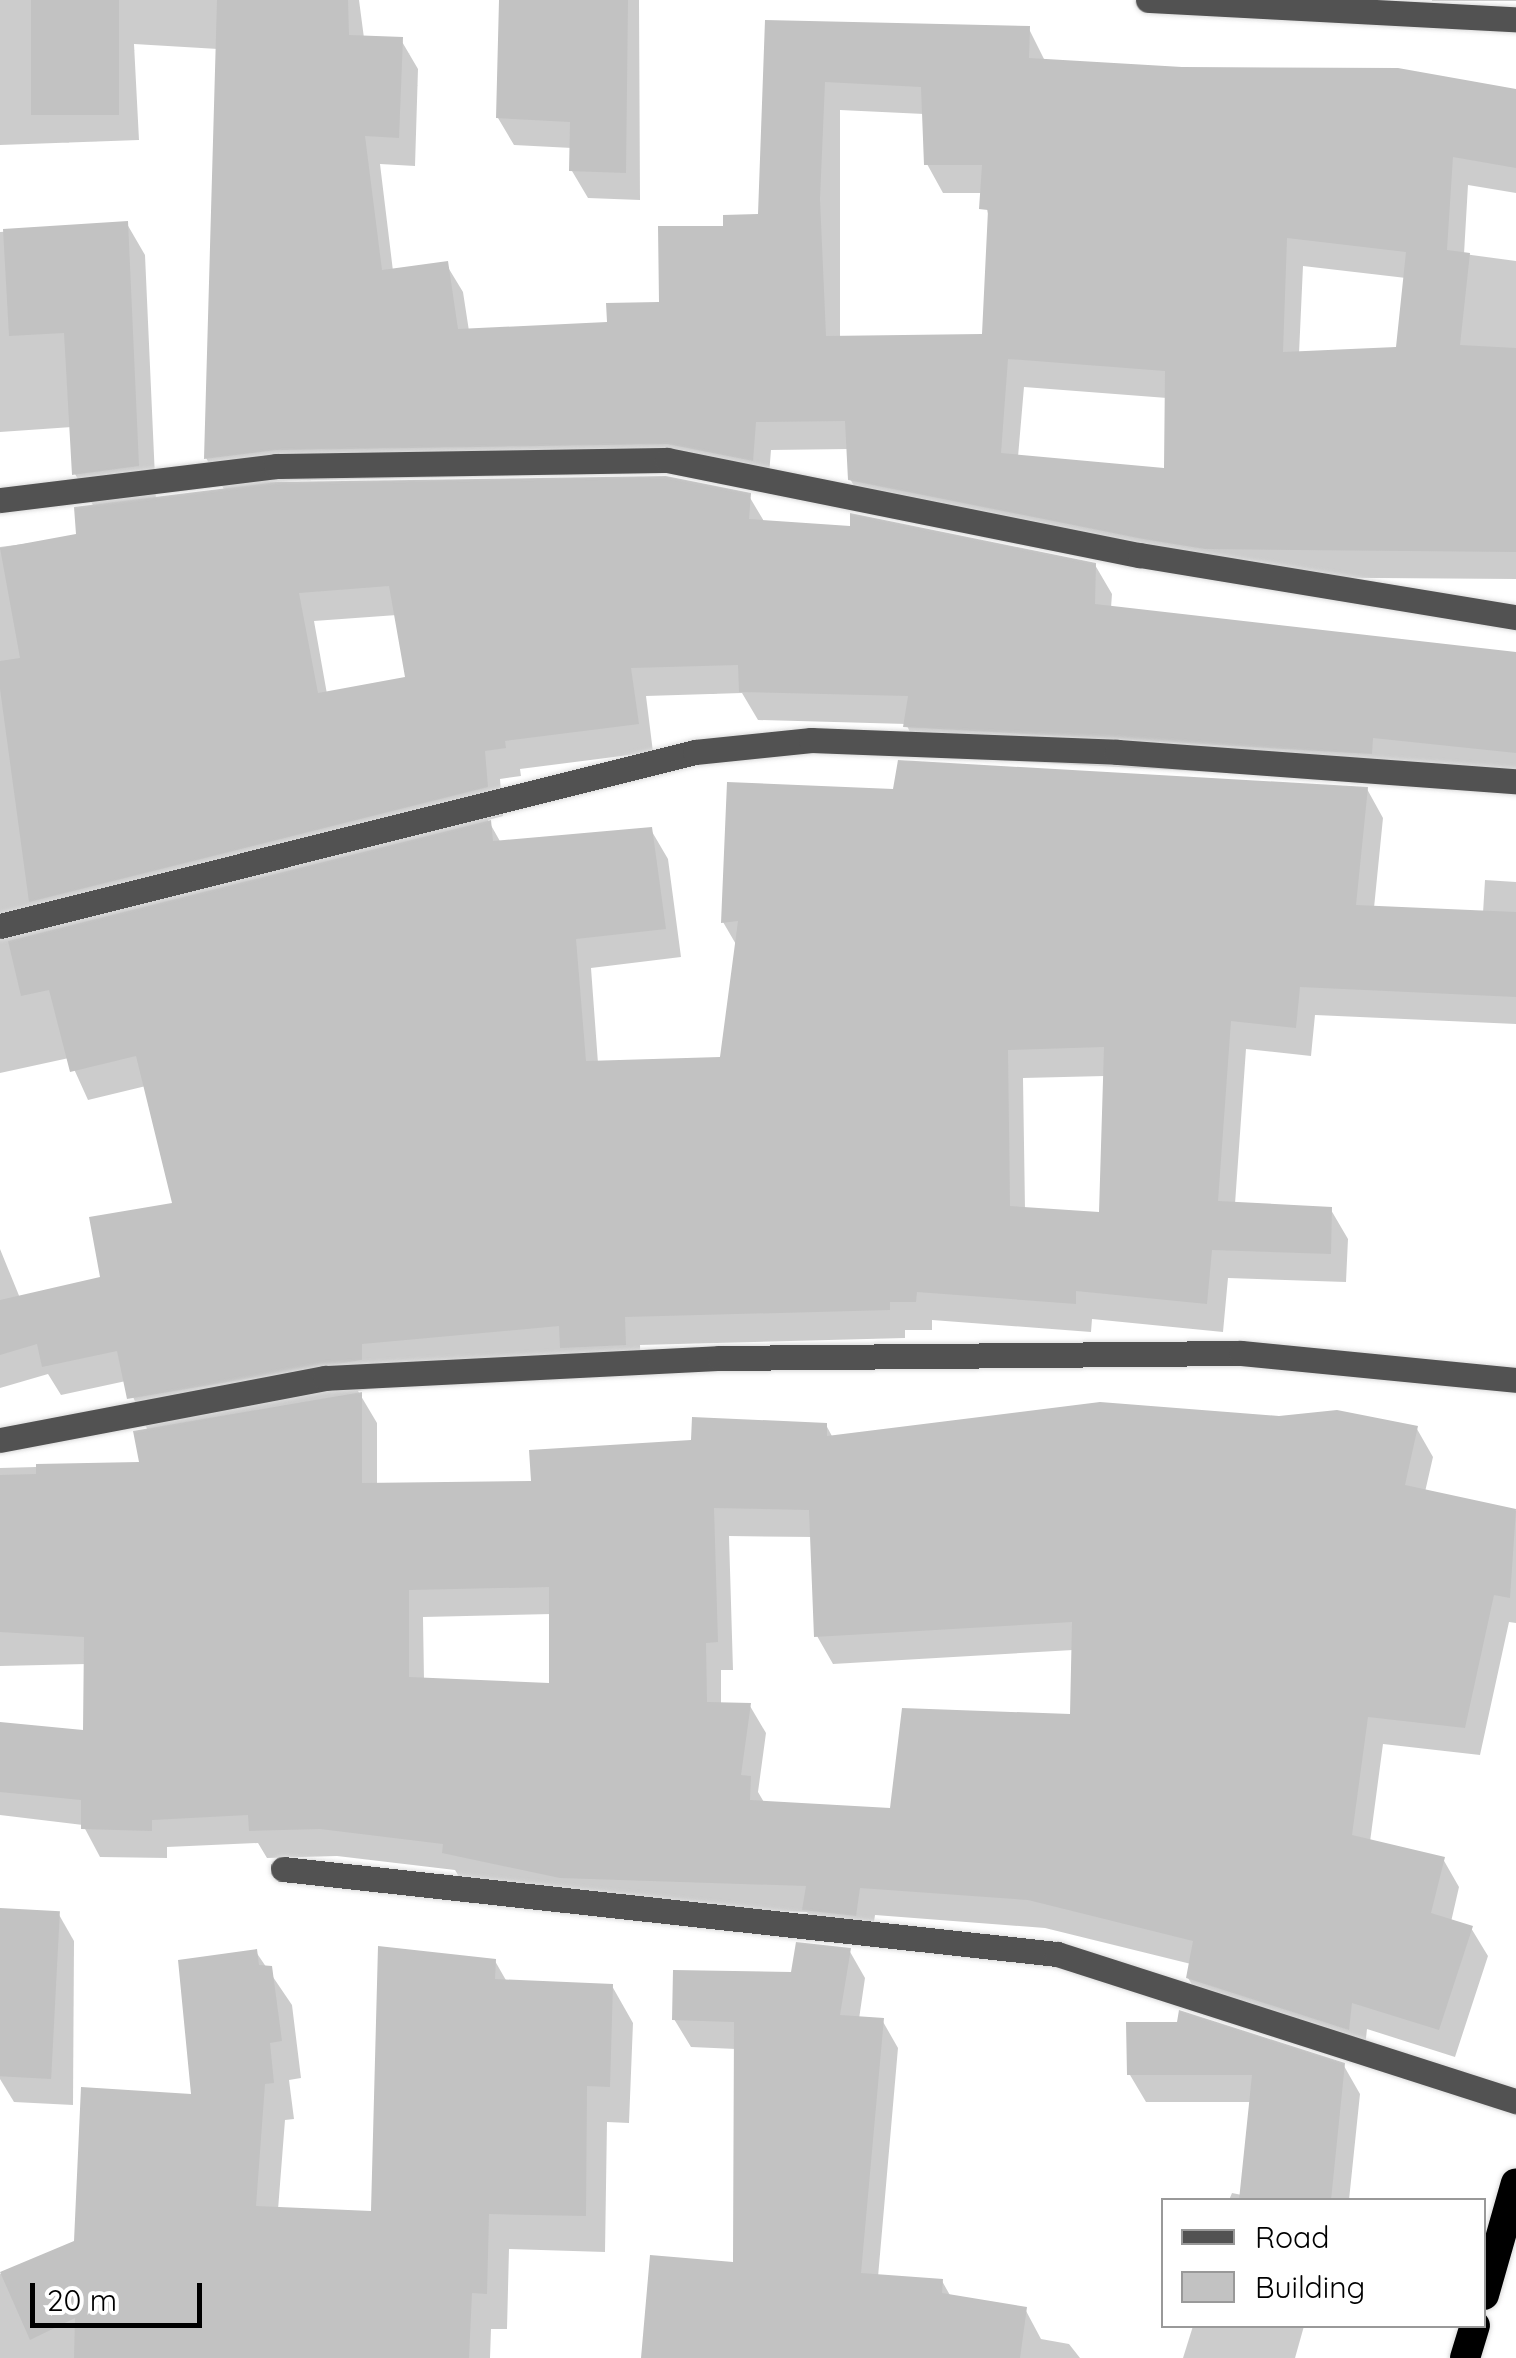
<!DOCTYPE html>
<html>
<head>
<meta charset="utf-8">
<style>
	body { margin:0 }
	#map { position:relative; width:1516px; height:2358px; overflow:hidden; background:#fff; font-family:Quicksand,sans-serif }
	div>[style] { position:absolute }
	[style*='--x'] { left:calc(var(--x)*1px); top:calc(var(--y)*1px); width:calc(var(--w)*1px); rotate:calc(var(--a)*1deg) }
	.shadow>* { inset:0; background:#0003; transform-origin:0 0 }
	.building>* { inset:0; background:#c2c2c2; transform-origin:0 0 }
	.roads { filter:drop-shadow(0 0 2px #dbdbdb) drop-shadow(0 0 2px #dbdbdb) }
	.minor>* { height:25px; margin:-12.5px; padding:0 12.5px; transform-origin:12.5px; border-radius:12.5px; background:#525252 }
	.highway>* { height:30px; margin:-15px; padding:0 15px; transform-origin:15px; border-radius:15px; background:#000 }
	span { translate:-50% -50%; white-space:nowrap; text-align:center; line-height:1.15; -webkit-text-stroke:8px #fff; paint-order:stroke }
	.legend { position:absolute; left:1161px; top:2198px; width:325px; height:130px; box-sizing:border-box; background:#fff; border:2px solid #999; margin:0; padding:12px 18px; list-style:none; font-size:30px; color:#000 }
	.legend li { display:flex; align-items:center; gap:20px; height:50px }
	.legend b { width:50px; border:2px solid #999 }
	.scale { position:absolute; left:30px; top:2283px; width:172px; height:45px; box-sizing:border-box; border:5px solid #000; border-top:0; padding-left:12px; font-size:30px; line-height:35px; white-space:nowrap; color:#000; -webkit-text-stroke:8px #fff; paint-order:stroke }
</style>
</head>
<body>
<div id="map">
	<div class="shadow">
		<i style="clip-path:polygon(evenodd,0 0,359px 0,364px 38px,401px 40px,418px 69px,415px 166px,380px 164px,393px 271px,446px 264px,463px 292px,469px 331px,609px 324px,662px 305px,726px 228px,760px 217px,767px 22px,1029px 29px,1045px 61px,1516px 91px,1516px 193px,1468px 185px,1464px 254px,1516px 261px,1516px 579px,1223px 577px,867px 508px,850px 479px,849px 449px,771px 450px,768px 488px,685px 472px,265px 481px,749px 496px,765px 523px,1095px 565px,1112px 594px,1111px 608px,1516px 654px,1516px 779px,1387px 782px,922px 756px,906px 724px,758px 720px,742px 693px,646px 696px,653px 752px,520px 769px,521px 776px,500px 779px,503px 816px,488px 820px,501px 843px,651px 830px,668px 859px,681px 957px,591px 968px,598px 1063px,722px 1059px,737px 946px,723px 922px,895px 792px,1367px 789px,1383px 818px,1374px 908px,1483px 913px,1485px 880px,1516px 882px,1516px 1024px,1315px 1015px,1311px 1056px,1246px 1049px,1235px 1204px,1331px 1210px,1348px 1239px,1346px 1282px,1228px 1278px,1223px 1332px,1092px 1319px,1091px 1332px,932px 1320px,932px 1330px,905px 1330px,905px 1338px,640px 1345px,641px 1374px,377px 1373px,377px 1388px,358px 1391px,377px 1423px,377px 1485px,534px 1484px,694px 1442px,826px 1425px,833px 1438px,1417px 1429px,1433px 1457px,1425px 1492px,1516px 1511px,1516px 1623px,1509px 1622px,1480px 1755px,1383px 1744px,1370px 1842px,1443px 1859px,1459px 1887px,1451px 1922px,1471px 1928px,1488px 1956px,1455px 2057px,1367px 2029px,1364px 2057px,1205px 2006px,1188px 1978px,1191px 1964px,1045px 1928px,875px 1915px,871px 1943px,821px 1937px,807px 1912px,577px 1905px,461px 1880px,455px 1870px,337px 1856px,267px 1858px,258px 1843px,167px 1847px,167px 1858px,100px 1857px,83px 1825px,0 1815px,0 1724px,86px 1732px,86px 1664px,0 1666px,0 1468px,142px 1464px,148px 1431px,126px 1381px,61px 1395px,48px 1374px,0 1388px,0 1249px,20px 1298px,103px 1279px,175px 1205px,146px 1086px,88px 1100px,69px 1058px,0 1073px,0 547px,78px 537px,94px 507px,75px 474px,72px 427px,0 432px,0 232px,127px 224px,145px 255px,156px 500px,225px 491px,206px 458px,218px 49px,134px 44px,139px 140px,0 145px,0 0,840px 110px,924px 114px,927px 164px,943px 193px,983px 193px,990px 222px,984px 337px,840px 338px,840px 110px,0 0,1303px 266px,1406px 278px,1399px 350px,1299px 354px,1303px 266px,0 0,1024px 387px,1167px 398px,1166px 470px,1018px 457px,1024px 387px,0 0,397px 615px,408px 679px,327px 694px,314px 621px,397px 615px,0 0,1105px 1076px,1101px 1215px,1025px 1209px,1023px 1078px,1105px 1076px,0 0,729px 1536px,813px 1537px,817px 1636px,833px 1664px,1073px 1650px,1072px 1717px,892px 1811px,765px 1804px,758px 1792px,766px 1733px,750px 1706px,721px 1705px,721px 1670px,733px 1670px,729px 1536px,0 0,552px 1614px,551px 1685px,424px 1680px,423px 1617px,552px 1614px)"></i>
		<i style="clip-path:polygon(502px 0,639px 0,640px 200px,588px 198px,572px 171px,572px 148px,514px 145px,498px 118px)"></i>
		<i style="left:1432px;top:0;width:84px;height:1px"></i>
		<i style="clip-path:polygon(0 1911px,58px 1913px,74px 1941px,73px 2105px,14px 2102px,0 2079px)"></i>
		<i style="clip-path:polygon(849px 1950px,865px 1978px,859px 2019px,882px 2020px,898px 2048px,878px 2277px,942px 2281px,951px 2297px,1025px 2309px,1041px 2339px,1069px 2344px,1080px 2358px,644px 2358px,735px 2265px,736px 2049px,691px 2047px,674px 2019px)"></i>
		<i style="clip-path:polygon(256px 1952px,292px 2005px,301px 2078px,289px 2080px,294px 2119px,285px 2120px,278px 2210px,374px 2214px,495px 1961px,507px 1982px,612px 1986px,633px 2023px,629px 2123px,607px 2122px,605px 2252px,509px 2249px,507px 2329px,491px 2329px,490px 2358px,0 2358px,0 2274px,76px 2243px,193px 2096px)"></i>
		<i style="clip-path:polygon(1344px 2066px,1360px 2094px,1349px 2200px,1229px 2200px,1232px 2193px,1242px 2195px,1251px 2102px,1146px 2102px,1130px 2075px)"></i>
		<i style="clip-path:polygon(1193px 2326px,1304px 2326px,1295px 2358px,1183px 2358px)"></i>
	</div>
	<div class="building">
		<i style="left:31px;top:0;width:88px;height:115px"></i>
		<i style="clip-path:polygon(evenodd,217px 0,348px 0,349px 35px,403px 37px,399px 138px,365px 136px,382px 270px,448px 261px,458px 329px,607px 322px,606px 303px,659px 302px,658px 226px,723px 226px,723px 215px,758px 214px,765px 20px,1030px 26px,1029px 58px,1182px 67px,1398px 68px,1516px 89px,1516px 168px,1453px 157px,1447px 250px,1470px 253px,1460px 345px,1516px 348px,1516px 552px,1205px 549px,1143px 539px,848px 480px,845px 421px,756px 422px,753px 461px,667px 444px,276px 450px,204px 459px,217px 0,825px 82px,921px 87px,924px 165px,982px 165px,979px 209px,988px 210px,982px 334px,826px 336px,820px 199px,825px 82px,217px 0,1287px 238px,1406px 252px,1396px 347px,1283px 352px,1287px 238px,217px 0,1008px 359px,1165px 371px,1164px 468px,1001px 453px,1008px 359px)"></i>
		<i style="clip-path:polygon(499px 0,628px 0,626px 173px,569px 171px,570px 122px,496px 118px)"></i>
		<i style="clip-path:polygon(128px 221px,139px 466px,72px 475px,64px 333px,9px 336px,3px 229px)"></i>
		<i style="clip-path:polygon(evenodd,666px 476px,751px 493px,749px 519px,850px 526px,850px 513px,1096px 563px,1095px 604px,1516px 652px,1516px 753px,1373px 738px,1372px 754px,903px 727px,908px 696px,739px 692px,738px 665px,631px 668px,639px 724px,505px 741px,506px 748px,485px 751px,488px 787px,29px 902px,0 689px,0 661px,20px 658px,0 548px,76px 534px,74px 507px,277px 482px,666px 476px,389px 586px,405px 677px,318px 693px,299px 593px,389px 586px)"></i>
		<i style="clip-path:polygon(evenodd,898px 760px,1368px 787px,1356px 905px,1516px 912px,1516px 997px,1300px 987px,1296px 1028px,1231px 1021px,1218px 1201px,1332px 1207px,1331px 1254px,1212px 1250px,1207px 1304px,1076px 1291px,1076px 1304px,917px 1292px,916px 1302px,890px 1302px,890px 1310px,625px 1317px,626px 1345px,560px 1348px,559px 1326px,362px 1344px,362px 1360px,127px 1399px,117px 1351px,42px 1367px,37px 1344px,0 1355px,0 1300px,100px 1277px,89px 1217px,172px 1203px,136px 1056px,70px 1072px,49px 990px,21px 996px,8px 941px,491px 820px,493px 841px,652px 827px,666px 929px,576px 939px,586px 1061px,720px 1057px,738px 921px,721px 923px,727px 782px,893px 789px,898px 760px,1104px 1047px,1099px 1212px,1010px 1206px,1008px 1050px,1104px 1047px)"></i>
		<i style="clip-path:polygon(evenodd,362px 1392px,362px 1483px,531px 1481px,529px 1450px,691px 1440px,692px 1417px,827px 1423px,827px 1436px,1100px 1402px,1279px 1416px,1337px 1410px,1418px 1426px,1405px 1485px,1516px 1509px,1510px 1598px,1494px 1595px,1465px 1728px,1368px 1717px,1352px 1835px,1445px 1857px,1431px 1913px,1473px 1926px,1439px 2030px,1352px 2003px,1349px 2030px,1186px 1978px,1193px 1941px,1028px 1900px,860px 1888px,856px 1916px,802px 1910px,806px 1886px,560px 1878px,442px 1853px,443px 1844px,320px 1829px,249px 1831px,248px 1815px,152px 1820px,152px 1831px,81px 1829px,81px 1800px,0 1792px,0 1722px,83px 1730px,84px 1637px,0 1632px,0 1475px,36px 1474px,36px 1464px,139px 1462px,133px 1431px,362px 1392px,714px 1508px,809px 1510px,814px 1637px,1072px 1622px,1070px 1714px,902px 1708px,890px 1808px,750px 1800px,751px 1776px,741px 1775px,751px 1703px,707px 1702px,706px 1643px,718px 1642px,714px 1508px,362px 1392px,549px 1587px,549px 1683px,409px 1677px,409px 1590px,549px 1587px)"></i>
		<i style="left:0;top:1908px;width:60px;height:168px;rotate:3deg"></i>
		<i style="clip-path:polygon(796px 1942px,851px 1948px,840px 2015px,884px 2018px,861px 2273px,943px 2279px,942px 2293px,1027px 2307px,1020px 2358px,641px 2358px,650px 2255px,733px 2262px,734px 2022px,672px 2020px,673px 1970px,791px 1972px)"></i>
		<i style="clip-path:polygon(378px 1946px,496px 1959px,495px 1979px,613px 1984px,610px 2087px,587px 2086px,586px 2216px,489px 2214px,487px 2294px,472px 2293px,469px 2358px,74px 2358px,75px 2318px,30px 2340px,0 2272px,74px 2241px,81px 2087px,191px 2094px,178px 1960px,257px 1949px,259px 1965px,272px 1966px,282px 2041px,270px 2043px,274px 2083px,265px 2084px,256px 2206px,371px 2211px)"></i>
		<i style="clip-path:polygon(1179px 2010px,1345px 2063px,1331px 2200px,1239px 2200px,1252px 2075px,1127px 2075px,1126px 2022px,1177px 2022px)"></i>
	</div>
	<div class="roads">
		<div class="minor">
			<i style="--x:1148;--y:0;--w:368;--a:3"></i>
			<i style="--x:0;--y:500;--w:278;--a:-7"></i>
			<i style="--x:276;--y:466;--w:391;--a:-0.9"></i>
			<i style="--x:667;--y:460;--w:482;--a:11.4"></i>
			<i style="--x:1140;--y:555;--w:381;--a:9.4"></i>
			<i style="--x:0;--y:926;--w:716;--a:-14.06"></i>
			<i style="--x:695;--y:752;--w:117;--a:-5.9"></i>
			<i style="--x:811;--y:740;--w:306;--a:2.2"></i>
			<i style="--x:1117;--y:752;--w:400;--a:4.2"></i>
			<i style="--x:0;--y:1440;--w:331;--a:-10.8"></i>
			<i style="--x:325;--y:1378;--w:395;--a:-2.9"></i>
			<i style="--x:719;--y:1358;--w:522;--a:-0.55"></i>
			<i style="--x:1241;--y:1353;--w:276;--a:5.6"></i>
			<i style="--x:283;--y:1869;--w:779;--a:6.27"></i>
			<i style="--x:1057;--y:1954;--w:482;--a:17.8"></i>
		</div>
		<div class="highway">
			<i style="--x:1484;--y:2295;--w:116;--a:-74.1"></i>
			<i style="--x:1465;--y:2358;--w:34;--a:-73"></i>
		</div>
	</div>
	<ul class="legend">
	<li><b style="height:12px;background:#525252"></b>Road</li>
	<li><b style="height:28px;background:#c2c2c2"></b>Building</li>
	</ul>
	<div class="scale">20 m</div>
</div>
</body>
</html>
